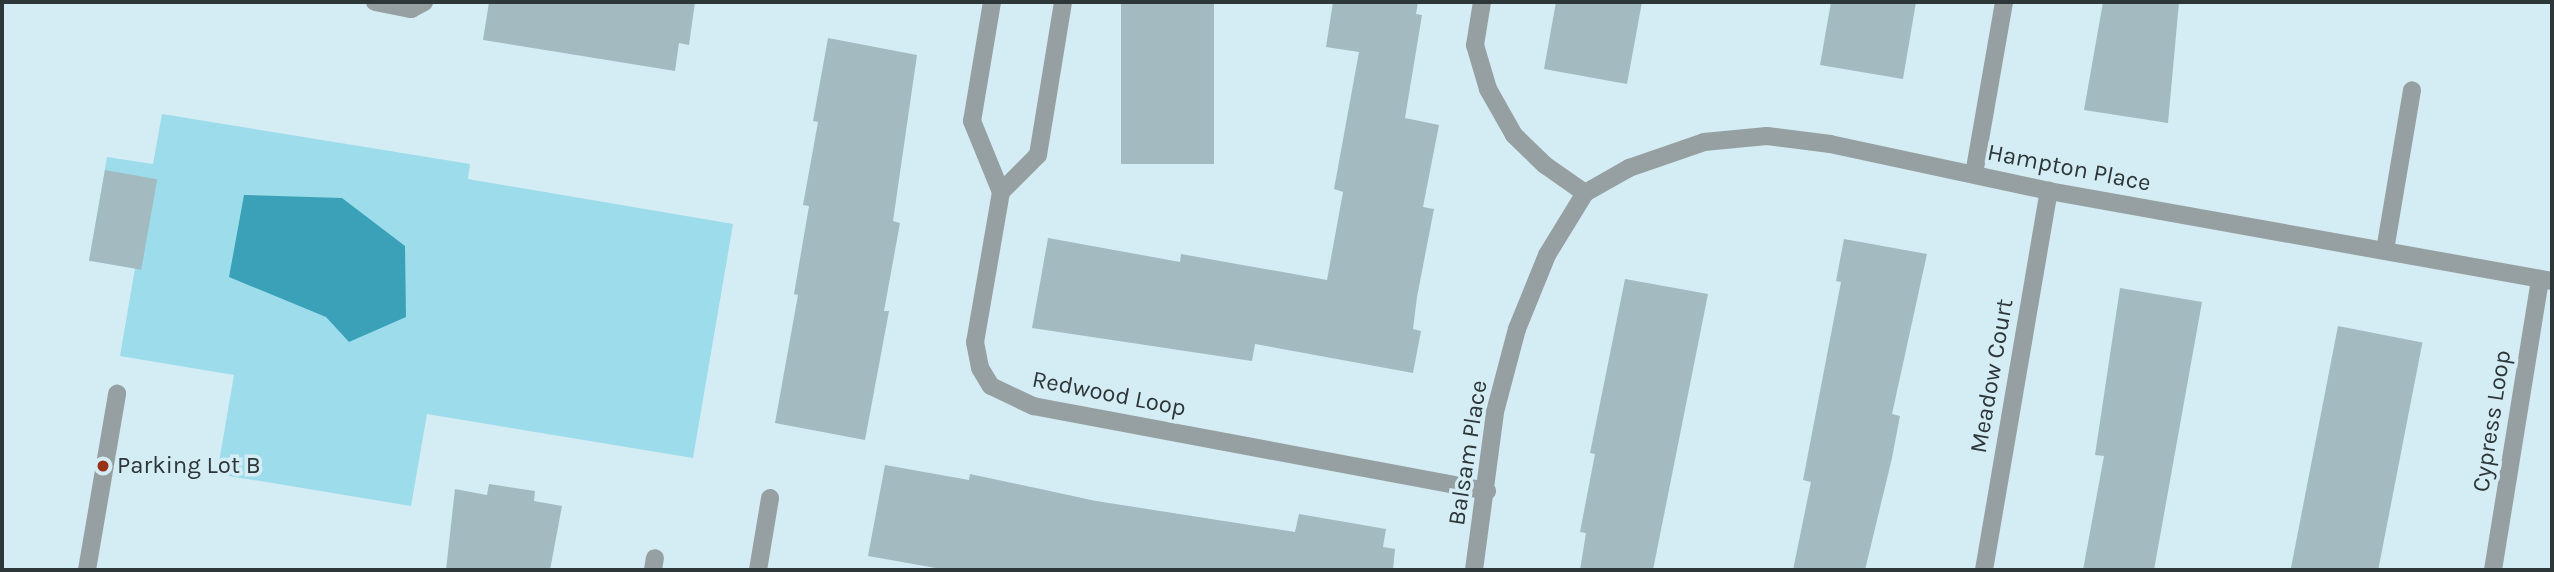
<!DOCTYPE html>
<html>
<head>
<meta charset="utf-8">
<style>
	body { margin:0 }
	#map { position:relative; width:2554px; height:572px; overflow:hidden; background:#d4ecf3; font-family:Karla,sans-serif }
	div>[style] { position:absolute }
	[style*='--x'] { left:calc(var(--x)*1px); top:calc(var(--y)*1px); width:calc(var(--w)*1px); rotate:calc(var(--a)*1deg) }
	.green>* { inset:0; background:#9ddceb }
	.water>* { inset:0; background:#3ba1b8 }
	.building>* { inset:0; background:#a3bac0; transform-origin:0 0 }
	.service>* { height:18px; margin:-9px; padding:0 9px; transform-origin:9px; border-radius:9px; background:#96a0a2 }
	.minor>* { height:18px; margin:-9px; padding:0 9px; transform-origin:9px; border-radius:9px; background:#96a0a2 }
	.dots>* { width:19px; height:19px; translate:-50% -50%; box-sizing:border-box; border:4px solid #d4ecf3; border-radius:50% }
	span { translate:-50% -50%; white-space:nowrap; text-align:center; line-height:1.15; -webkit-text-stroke:7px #d4ecf3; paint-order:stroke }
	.street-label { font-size:24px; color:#2d3639 }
	.poi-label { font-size:24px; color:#2d3639 }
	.left { translate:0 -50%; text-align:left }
	.frame { position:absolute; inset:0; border:4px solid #2d3639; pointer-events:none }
</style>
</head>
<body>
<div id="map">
	<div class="green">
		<i style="clip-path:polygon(162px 114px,470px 164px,468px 179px,733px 224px,693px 458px,427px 414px,411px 506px,217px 474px,234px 375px,120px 356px,135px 268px,89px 261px,107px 157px,153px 164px)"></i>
	</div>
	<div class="water">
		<i style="clip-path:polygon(244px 195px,342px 198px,405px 246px,406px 317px,349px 342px,326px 317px,229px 277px)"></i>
	</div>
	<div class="building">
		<i style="clip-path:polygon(489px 2px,695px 2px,689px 45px,679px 43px,675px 71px,483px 40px)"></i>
		<i style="left:1121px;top:2px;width:93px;height:162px"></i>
		<i style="clip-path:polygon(1333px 2px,1418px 2px,1416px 14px,1422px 15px,1405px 118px,1439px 125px,1423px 207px,1434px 209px,1417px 297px,1413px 329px,1421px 331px,1413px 373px,1255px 344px,1252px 361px,1032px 328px,1048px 238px,1180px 262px,1181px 254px,1327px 280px,1343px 192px,1334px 189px,1359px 52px,1326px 47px)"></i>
		<i style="clip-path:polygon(1556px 2px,1642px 2px,1627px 84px,1544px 69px)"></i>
		<i style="clip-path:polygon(1831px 2px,1916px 2px,1903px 79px,1820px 65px)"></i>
		<i style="clip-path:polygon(2103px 2px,2179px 2px,2168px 123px,2084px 110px)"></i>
		<i style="clip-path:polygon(828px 38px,917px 55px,893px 221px,900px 223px,884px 311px,889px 311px,865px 440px,775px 423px,798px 295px,794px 294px,809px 206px,803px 205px,818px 122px,813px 121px)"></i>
		<i style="left:105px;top:170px;width:53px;height:92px;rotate:10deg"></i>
		<i style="clip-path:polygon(1844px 239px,1927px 254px,1892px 414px,1900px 416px,1892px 458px,1865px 570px,1793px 570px,1811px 482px,1803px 480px,1841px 282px,1836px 281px)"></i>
		<i style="clip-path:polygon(1625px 279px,1708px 294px,1653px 570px,1580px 570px,1586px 533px,1580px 532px,1595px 454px,1590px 453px)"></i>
		<i style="clip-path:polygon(2120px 288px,2202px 302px,2154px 570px,2083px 570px,2104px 456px,2095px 455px)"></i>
		<i style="left:2338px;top:326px;width:86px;height:248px;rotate:11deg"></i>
		<i style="clip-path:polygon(885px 465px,969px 480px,970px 474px,1096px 501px,1295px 532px,1299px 514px,1386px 529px,1383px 547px,1395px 549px,1393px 570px,947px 570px,868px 556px)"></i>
		<i style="clip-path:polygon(489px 484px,535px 491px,534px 501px,562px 506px,550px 570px,446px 570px,455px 489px,487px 495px)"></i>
	</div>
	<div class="service">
		<i style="--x:375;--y:2;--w:37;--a:11"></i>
		<i style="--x:411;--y:9;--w:15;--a:-28"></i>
		<i style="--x:2385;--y:250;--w:162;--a:-80.4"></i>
		<i style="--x:87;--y:570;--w:179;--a:-80.3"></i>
		<i style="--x:653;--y:570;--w:12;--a:-81"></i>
		<i style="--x:758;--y:570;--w:73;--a:-80.5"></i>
	</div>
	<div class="minor">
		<i style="--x:992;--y:2;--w:121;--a:99.5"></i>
		<i style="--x:972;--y:121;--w:77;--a:67.8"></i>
		<i style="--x:1001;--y:192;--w:152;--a:99.8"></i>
		<i style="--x:975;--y:342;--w:26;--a:79"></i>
		<i style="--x:980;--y:368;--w:21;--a:59"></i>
		<i style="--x:991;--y:386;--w:47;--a:25.5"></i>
		<i style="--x:1033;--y:406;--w:462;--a:10.6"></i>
		<i style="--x:1482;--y:2;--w:44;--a:99.2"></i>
		<i style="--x:1475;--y:45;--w:46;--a:73.5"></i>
		<i style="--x:1488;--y:89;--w:53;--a:60.5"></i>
		<i style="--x:1514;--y:135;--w:43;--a:44.1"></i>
		<i style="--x:1545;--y:165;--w:49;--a:35"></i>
		<i style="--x:1974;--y:174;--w:175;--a:-80.1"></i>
		<i style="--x:1001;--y:192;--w:52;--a:-45"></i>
		<i style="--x:1038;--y:155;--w:155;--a:-80.7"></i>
		<i style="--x:1585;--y:193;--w:51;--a:-29.6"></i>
		<i style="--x:1629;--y:168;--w:79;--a:-19.1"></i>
		<i style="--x:1704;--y:142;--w:63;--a:-5.4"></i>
		<i style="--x:1767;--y:136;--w:64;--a:7.2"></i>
		<i style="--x:1830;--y:144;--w:224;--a:12.1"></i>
		<i style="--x:2049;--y:191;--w:511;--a:10.14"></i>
		<i style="--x:1474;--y:570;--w:159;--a:-82.4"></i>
		<i style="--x:1495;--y:412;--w:86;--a:-75.2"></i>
		<i style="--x:1517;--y:329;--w:80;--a:-67.9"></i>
		<i style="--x:1547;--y:255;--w:73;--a:-58.5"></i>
		<i style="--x:1984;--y:570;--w:385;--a:-80.3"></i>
		<i style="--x:2493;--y:570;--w:295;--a:-80.8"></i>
	</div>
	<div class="dots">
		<i style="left:103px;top:466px;background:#993116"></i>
	</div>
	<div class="street-label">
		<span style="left:2069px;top:168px;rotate:11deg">Hampton Place</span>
		<span style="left:1992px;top:376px;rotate:-80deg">Meadow Court</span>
		<span style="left:1109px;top:394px;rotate:11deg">Redwood Loop</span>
		<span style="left:2492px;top:421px;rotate:-81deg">Cypress Loop</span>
		<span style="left:1468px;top:453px;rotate:-81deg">Balsam Place</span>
	</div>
	<div class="poi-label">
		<span class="left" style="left:117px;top:466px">Parking Lot B</span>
	</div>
	<div class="frame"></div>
</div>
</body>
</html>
